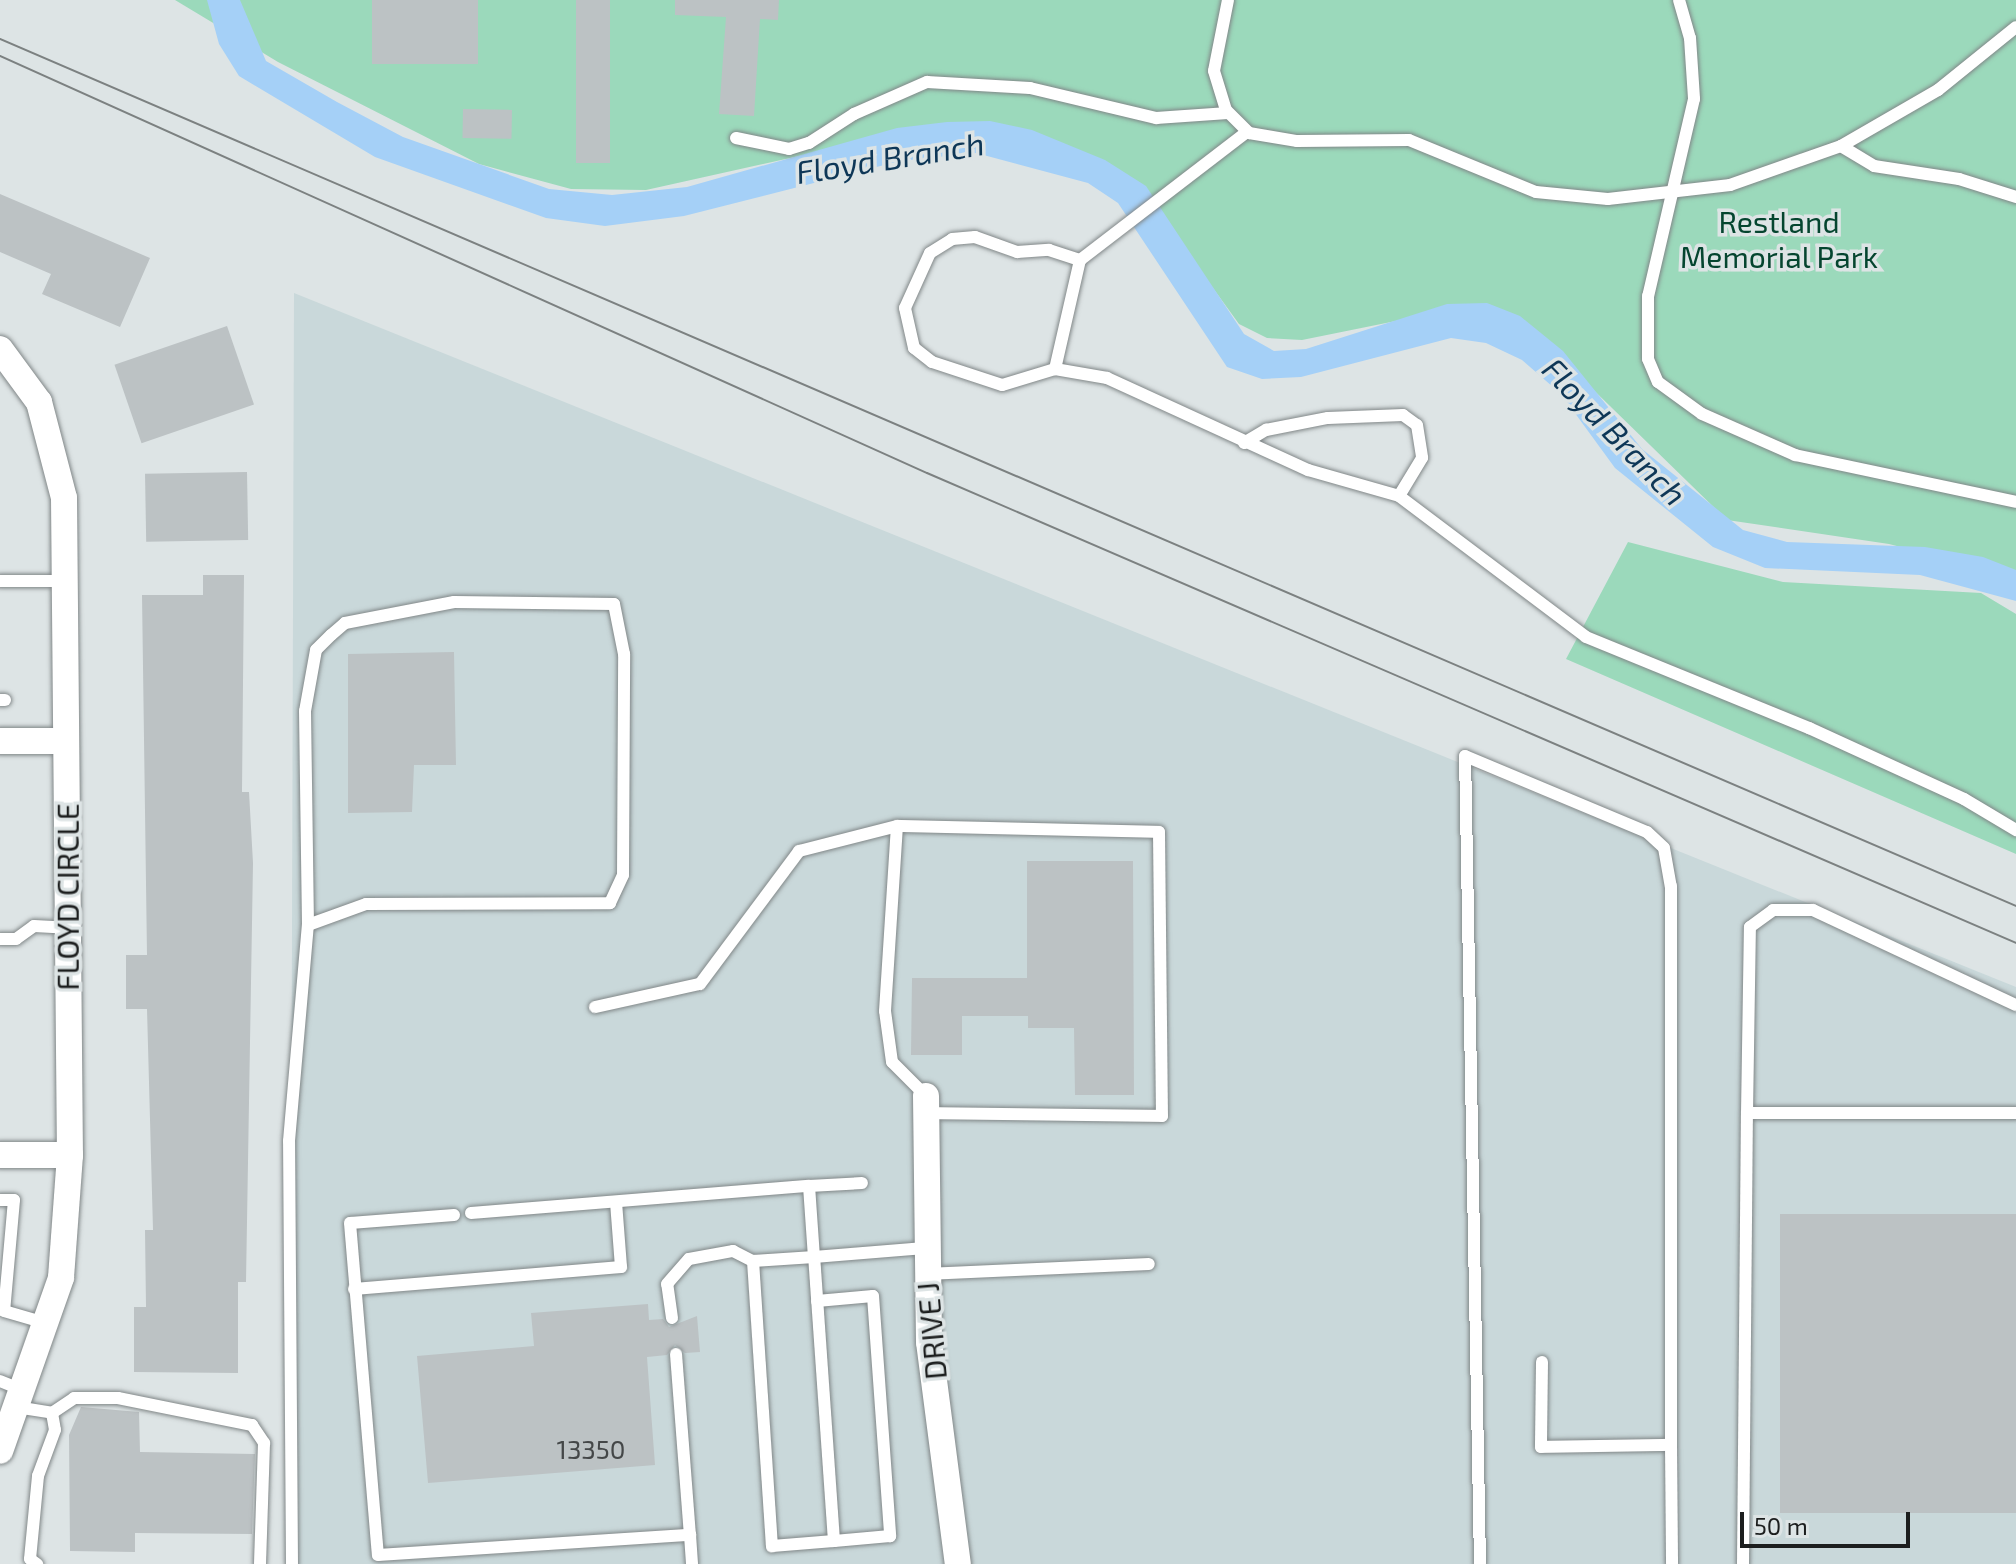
<!DOCTYPE html>
<html>
<head>
<meta charset="utf-8">
<style>
	body { margin:0 }
	#map { position:relative; width:2016px; height:1564px; overflow:hidden; background:#dde4e5; font-family:"Exo 2",sans-serif }
	div>[style] { position:absolute }
	[style*='--x'] { left:calc(var(--x)*1px); top:calc(var(--y)*1px); width:calc(var(--w)*1px); rotate:calc(var(--a)*1deg) }
	.built>* { inset:0; background:#c9d8da }
	.green>* { inset:0; background:#9bd9bb }
	.water>* { inset:0; background:#a5d0f7 }
	.building>* { inset:0; background:#bcc2c4; transform-origin:0 0 }
	.roads { filter:drop-shadow(0 0 2px #818788) drop-shadow(0 0 2px #818788) }
	.lane>* { height:12px; margin:-6px; padding:0 6px; transform-origin:6px; border-radius:6px; background:#fff }
	.street>* { height:26px; margin:-13px; padding:0 13px; transform-origin:13px; border-radius:13px; background:#fff }
	.tram>* { height:2px; margin:-1px; padding:0 1px; transform-origin:1px; border-radius:1px; background:#7c8181 }
	span { translate:-50% -50%; white-space:nowrap; text-align:center; line-height:1.15; -webkit-text-stroke:7px #dde4e5; paint-order:stroke }
	.number-label { font-size:26px; color:#444748 }
	.number-label span { -webkit-text-stroke-width:0 }
	.park-label { font-size:30px; color:#05452f }
	.street-label { font-size:30px; color:#1c1e1e }
	.water-label { font-size:32px; color:#0e3757; font-style:italic }
	.scale { position:absolute; left:1740px; top:1512px; width:170px; height:36px; box-sizing:border-box; border:4px solid #1c1e1e; border-top:0; padding-left:10px; font-size:24px; line-height:28px; white-space:nowrap; color:#1c1e1e; -webkit-text-stroke:6px #dde4e5; paint-order:stroke }
</style>
</head>
<body>
<div id="map">
	<div class="built">
		<i style="clip-path:polygon(294px 293px,2016px 987px,2016px 1564px,290px 1564px)"></i>
	</div>
	<div class="green">
		<i style="clip-path:polygon(175px 0,2016px 0,2016px 577px,1889px 544px,1727px 520px,1535px 333px,1475px 305px,1302px 340px,1267px 338px,1239px 324px,1134px 179px,921px 129px,646px 190px,571px 189px,479px 164px,278px 62px)"></i>
		<i style="clip-path:polygon(1628px 542px,1783px 582px,1981px 593px,2016px 614px,2016px 854px,1566px 659px)"></i>
	</div>
	<div class="water">
		<i style="clip-path:polygon(207px 0,240px 0,266px 61px,337px 102px,403px 137px,549px 189px,612px 195px,687px 187px,897px 128px,947px 122px,990px 121px,1032px 130px,1105px 160px,1146px 186px,1244px 334px,1274px 351px,1306px 349px,1447px 304px,1487px 303px,1520px 316px,1563px 351px,1642px 449px,1743px 530px,1787px 542px,1925px 547px,1983px 557px,2016px 570px,2016px 601px,1920px 575px,1765px 568px,1713px 547px,1615px 468px,1561px 394px,1522px 360px,1486px 343px,1451px 338px,1301px 377px,1262px 379px,1227px 367px,1118px 203px,1088px 183px,976px 153px,900px 161px,684px 216px,605px 226px,546px 218px,375px 157px,239px 76px,219px 44px)"></i>
	</div>
	<div class="building">
		<i style="left:372px;top:0;width:106px;height:64px"></i>
		<i style="left:576px;top:0;width:34px;height:163px"></i>
		<i style="clip-path:polygon(675px 0,779px 0,778px 20px,760px 19px,754px 116px,719px 114px,726px 17px,675px 15px)"></i>
		<i style="left:463px;top:109px;width:49px;height:29px;rotate:1deg"></i>
		<i style="clip-path:polygon(0 194px,150px 258px,120px 327px,42px 294px,51px 274px,0 252px)"></i>
		<i style="left:227px;top:326px;width:83px;height:119px;rotate:71deg"></i>
		<i style="left:247px;top:472px;width:68px;height:102px;rotate:89deg"></i>
		<i style="clip-path:polygon(203px 575px,244px 575px,242px 792px,249px 792px,253px 863px,246px 1282px,238px 1282px,238px 1373px,134px 1372px,134px 1307px,146px 1307px,145px 1230px,153px 1230px,147px 1009px,126px 1009px,126px 955px,147px 955px,142px 595px,203px 595px)"></i>
		<i style="clip-path:polygon(454px 652px,456px 765px,414px 765px,412px 812px,348px 813px,348px 654px)"></i>
		<i style="clip-path:polygon(1027px 861px,1133px 861px,1134px 1095px,1075px 1095px,1074px 1028px,1028px 1028px,1028px 1016px,962px 1016px,962px 1055px,911px 1055px,912px 978px,1027px 978px)"></i>
		<i style="left:2016px;top:1214px;width:299px;height:236px;rotate:90deg"></i>
		<i style="clip-path:polygon(648px 1304px,649px 1320px,663px 1319px,669px 1327px,697px 1316px,700px 1352px,685px 1353px,675px 1345px,667px 1355px,647px 1357px,655px 1465px,428px 1483px,417px 1356px,534px 1346px,531px 1313px)"></i>
		<i style="clip-path:polygon(81px 1407px,139px 1412px,140px 1452px,255px 1454px,252px 1534px,135px 1533px,135px 1552px,70px 1551px,69px 1435px)"></i>
	</div>
	<div class="roads">
		<div class="lane">
			<i style="--x:1228;--y:0;--w:72;--a:101.2"></i>
			<i style="--x:1214;--y:71;--w:41;--a:72.9"></i>
			<i style="--x:1226;--y:110;--w:33;--a:45"></i>
			<i style="--x:1249;--y:133;--w:49;--a:9.5"></i>
			<i style="--x:1297;--y:141;--w:112;--a:-0.5"></i>
			<i style="--x:1409;--y:140;--w:137;--a:22.3"></i>
			<i style="--x:1536;--y:192;--w:72;--a:5.6"></i>
			<i style="--x:1608;--y:199;--w:123;--a:-6.5"></i>
			<i style="--x:1730;--y:185;--w:118;--a:-19.4"></i>
			<i style="--x:1841;--y:146;--w:112;--a:-30"></i>
			<i style="--x:1938;--y:90;--w:100;--a:-38.9"></i>
			<i style="--x:1679;--y:0;--w:40;--a:74"></i>
			<i style="--x:1690;--y:38;--w:61;--a:86.2"></i>
			<i style="--x:1694;--y:99;--w:202;--a:103.1"></i>
			<i style="--x:1648;--y:296;--w:63;--a:90"></i>
			<i style="--x:1648;--y:359;--w:25;--a:67"></i>
			<i style="--x:1658;--y:382;--w:54;--a:36"></i>
			<i style="--x:1702;--y:414;--w:102;--a:23.8"></i>
			<i style="--x:1795;--y:455;--w:226;--a:12"></i>
			<i style="--x:736;--y:138;--w:54;--a:11.7"></i>
			<i style="--x:789;--y:149;--w:21;--a:-17"></i>
			<i style="--x:809;--y:143;--w:54;--a:-32.8"></i>
			<i style="--x:854;--y:114;--w:80;--a:-23.7"></i>
			<i style="--x:927;--y:82;--w:103;--a:3.3"></i>
			<i style="--x:1030;--y:88;--w:130;--a:13.4"></i>
			<i style="--x:1156;--y:118;--w:72;--a:-4"></i>
			<i style="--x:1841;--y:146;--w:39;--a:31"></i>
			<i style="--x:1874;--y:166;--w:86;--a:8.7"></i>
			<i style="--x:1959;--y:179;--w:60;--a:17.5"></i>
			<i style="--x:1080;--y:260;--w:112;--a:102.9"></i>
			<i style="--x:1055;--y:369;--w:55;--a:163.2"></i>
			<i style="--x:1002;--y:385;--w:74;--a:-161.8"></i>
			<i style="--x:932;--y:362;--w:23;--a:-142"></i>
			<i style="--x:914;--y:348;--w:41;--a:-102.7"></i>
			<i style="--x:905;--y:308;--w:60;--a:-65.6"></i>
			<i style="--x:930;--y:253;--w:26;--a:-32"></i>
			<i style="--x:952;--y:239;--w:23;--a:-5"></i>
			<i style="--x:975;--y:237;--w:45;--a:19.7"></i>
			<i style="--x:1017;--y:252;--w:32;--a:-4"></i>
			<i style="--x:1049;--y:250;--w:33;--a:18"></i>
			<i style="--x:1080;--y:260;--w:210;--a:-37.5"></i>
			<i style="--x:1055;--y:369;--w:53;--a:9.8"></i>
			<i style="--x:1107;--y:378;--w:221;--a:24.6"></i>
			<i style="--x:1308;--y:470;--w:95;--a:15.9"></i>
			<i style="--x:1399;--y:496;--w:234;--a:37"></i>
			<i style="--x:1586;--y:637;--w:241;--a:22.2"></i>
			<i style="--x:1809;--y:728;--w:170;--a:24.6"></i>
			<i style="--x:1964;--y:799;--w:61;--a:30.8"></i>
			<i style="--x:1244;--y:443;--w:26;--a:-31"></i>
			<i style="--x:1266;--y:430;--w:63;--a:-11"></i>
			<i style="--x:1328;--y:418;--w:75;--a:-2.3"></i>
			<i style="--x:1403;--y:415;--w:17;--a:36"></i>
			<i style="--x:1417;--y:425;--w:33;--a:81"></i>
			<i style="--x:1422;--y:458;--w:44;--a:121.2"></i>
			<i style="--x:0;--y:581;--w:65;--a:0"></i>
			<i style="--x:0;--y:700;--w:5;--a:0"></i>
			<i style="--x:0;--y:939;--w:16;--a:0"></i>
			<i style="--x:16;--y:939;--w:22;--a:-36"></i>
			<i style="--x:34;--y:926;--w:33;--a:3"></i>
			<i style="--x:595;--y:1007;--w:107;--a:-12.4"></i>
			<i style="--x:700;--y:984;--w:166;--a:-53.3"></i>
			<i style="--x:799;--y:851;--w:101;--a:-14.3"></i>
			<i style="--x:926;--y:1096;--w:48;--a:-135"></i>
			<i style="--x:892;--y:1062;--w:51;--a:-97.8"></i>
			<i style="--x:885;--y:1011;--w:185;--a:-86.3"></i>
			<i style="--x:897;--y:826;--w:262;--a:1.3"></i>
			<i style="--x:1159;--y:832;--w:284;--a:89.4"></i>
			<i style="--x:1162;--y:1116;--w:236;--a:-179.3"></i>
			<i style="--x:1747;--y:1113;--w:186;--a:-89.1"></i>
			<i style="--x:1750;--y:927;--w:29;--a:-36"></i>
			<i style="--x:1773;--y:910;--w:40;--a:0"></i>
			<i style="--x:1813;--y:910;--w:224;--a:25.1"></i>
			<i style="--x:809;--y:1186;--w:53;--a:-3.2"></i>
			<i style="--x:0;--y:1200;--w:14;--a:0"></i>
			<i style="--x:14;--y:1200;--w:111;--a:95.1"></i>
			<i style="--x:4;--y:1311;--w:43;--a:16.3"></i>
			<i style="--x:471;--y:1213;--w:339;--a:-4.6"></i>
			<i style="--x:809;--y:1186;--w:71;--a:86"></i>
			<i style="--x:814;--y:1257;--w:61;--a:176.2"></i>
			<i style="--x:753;--y:1261;--w:286;--a:86.2"></i>
			<i style="--x:772;--y:1546;--w:62;--a:-4.6"></i>
			<i style="--x:834;--y:1541;--w:285;--a:-94"></i>
			<i style="--x:814;--y:1257;--w:111;--a:-4.6"></i>
			<i style="--x:454;--y:1215;--w:104;--a:175.6"></i>
			<i style="--x:350;--y:1223;--w:333;--a:85.2"></i>
			<i style="--x:378;--y:1555;--w:313;--a:-3.7"></i>
			<i style="--x:690;--y:1535;--w:29;--a:86"></i>
			<i style="--x:926;--y:1274;--w:223;--a:-2.6"></i>
			<i style="--x:354;--y:1289;--w:268;--a:-4.7"></i>
			<i style="--x:621;--y:1267;--w:65;--a:-94.4"></i>
			<i style="--x:817;--y:1301;--w:56;--a:-5.1"></i>
			<i style="--x:873;--y:1296;--w:241;--a:85.9"></i>
			<i style="--x:890;--y:1536;--w:56;--a:174.9"></i>
			<i style="--x:672;--y:1318;--w:34;--a:-98"></i>
			<i style="--x:667;--y:1284;--w:33;--a:-49"></i>
			<i style="--x:689;--y:1259;--w:45;--a:-10.3"></i>
			<i style="--x:733;--y:1251;--w:22;--a:27"></i>
			<i style="--x:676;--y:1354;--w:182;--a:85.6"></i>
			<i style="--x:1542;--y:1362;--w:85;--a:90.7"></i>
			<i style="--x:1541;--y:1447;--w:130;--a:-0.9"></i>
			<i style="--x:1671;--y:1445;--w:119;--a:89.5"></i>
			<i style="--x:0;--y:1381;--w:24;--a:22"></i>
			<i style="--x:16;--y:1407;--w:36;--a:9"></i>
			<i style="--x:52;--y:1413;--w:17;--a:80"></i>
			<i style="--x:55;--y:1430;--w:49;--a:110.3"></i>
			<i style="--x:38;--y:1476;--w:83;--a:95.5"></i>
			<i style="--x:30;--y:1559;--w:9;--a:36"></i>
			<i style="--x:52;--y:1413;--w:27;--a:-34"></i>
			<i style="--x:74;--y:1398;--w:44;--a:0"></i>
			<i style="--x:118;--y:1398;--w:137;--a:11.4"></i>
			<i style="--x:252;--y:1425;--w:22;--a:56"></i>
			<i style="--x:264;--y:1443;--w:121;--a:91.9"></i>
			<i style="--x:292;--y:1564;--w:423;--a:-90.4"></i>
			<i style="--x:289;--y:1141;--w:217;--a:-85"></i>
			<i style="--x:308;--y:925;--w:62;--a:-19.9"></i>
			<i style="--x:366;--y:904;--w:244;--a:-0.2"></i>
			<i style="--x:610;--y:903;--w:31;--a:-65"></i>
			<i style="--x:623;--y:875;--w:221;--a:-89.7"></i>
			<i style="--x:624;--y:654;--w:51;--a:-101.3"></i>
			<i style="--x:614;--y:604;--w:160;--a:-179.3"></i>
			<i style="--x:454;--y:602;--w:111;--a:169.1"></i>
			<i style="--x:345;--y:623;--w:18;--a:139"></i>
			<i style="--x:331;--y:635;--w:21;--a:135"></i>
			<i style="--x:316;--y:650;--w:62;--a:100.2"></i>
			<i style="--x:305;--y:711;--w:214;--a:89.2"></i>
			<i style="--x:1480;--y:1564;--w:808;--a:-91.06"></i>
			<i style="--x:1465;--y:756;--w:197;--a:22.7"></i>
			<i style="--x:1647;--y:832;--w:23;--a:43"></i>
			<i style="--x:1664;--y:848;--w:39;--a:80"></i>
			<i style="--x:1671;--y:886;--w:559;--a:90"></i>
			<i style="--x:1743;--y:1564;--w:451;--a:-89.5"></i>
			<i style="--x:1747;--y:1113;--w:269;--a:0"></i>
		</div>
		<div class="street">
			<i style="--x:0;--y:349;--w:66;--a:53.7"></i>
			<i style="--x:39;--y:402;--w:99;--a:75.4"></i>
			<i style="--x:64;--y:498;--w:657;--a:89.48"></i>
			<i style="--x:70;--y:1155;--w:123;--a:94.2"></i>
			<i style="--x:61;--y:1278;--w:183;--a:109.4"></i>
			<i style="--x:0;--y:741;--w:66;--a:0"></i>
			<i style="--x:926;--y:1096;--w:246;--a:89.3"></i>
			<i style="--x:929;--y:1342;--w:224;--a:82.6"></i>
			<i style="--x:0;--y:1155;--w:70;--a:0"></i>
		</div>
	</div>
	<div class="tram">
		<i style="--x:0;--y:39;--w:2195;--a:23.27"></i>
		<i style="--x:0;--y:56;--w:1016;--a:24.22"></i>
		<i style="--x:927;--y:473;--w:1186;--a:23.34"></i>
	</div>
	<div class="number-label">
		<span style="left:591px;top:1449px">13350</span>
	</div>
	<div class="park-label">
		<span style="left:1779px;top:238px">Restland<br>Memorial Park</span>
	</div>
	<div class="street-label">
		<span style="left:67px;top:897px;rotate:-90deg">FLOYD CIRCLE</span>
		<span style="left:931px;top:1331px;rotate:-95deg">DRIVE J</span>
	</div>
	<div class="water-label">
		<span style="left:890px;top:157px;rotate:-9deg">Floyd Branch</span>
		<span style="left:1615px;top:431px;rotate:46deg">Floyd Branch</span>
	</div>
	<div class="scale">50 m</div>
</div>
</body>
</html>
